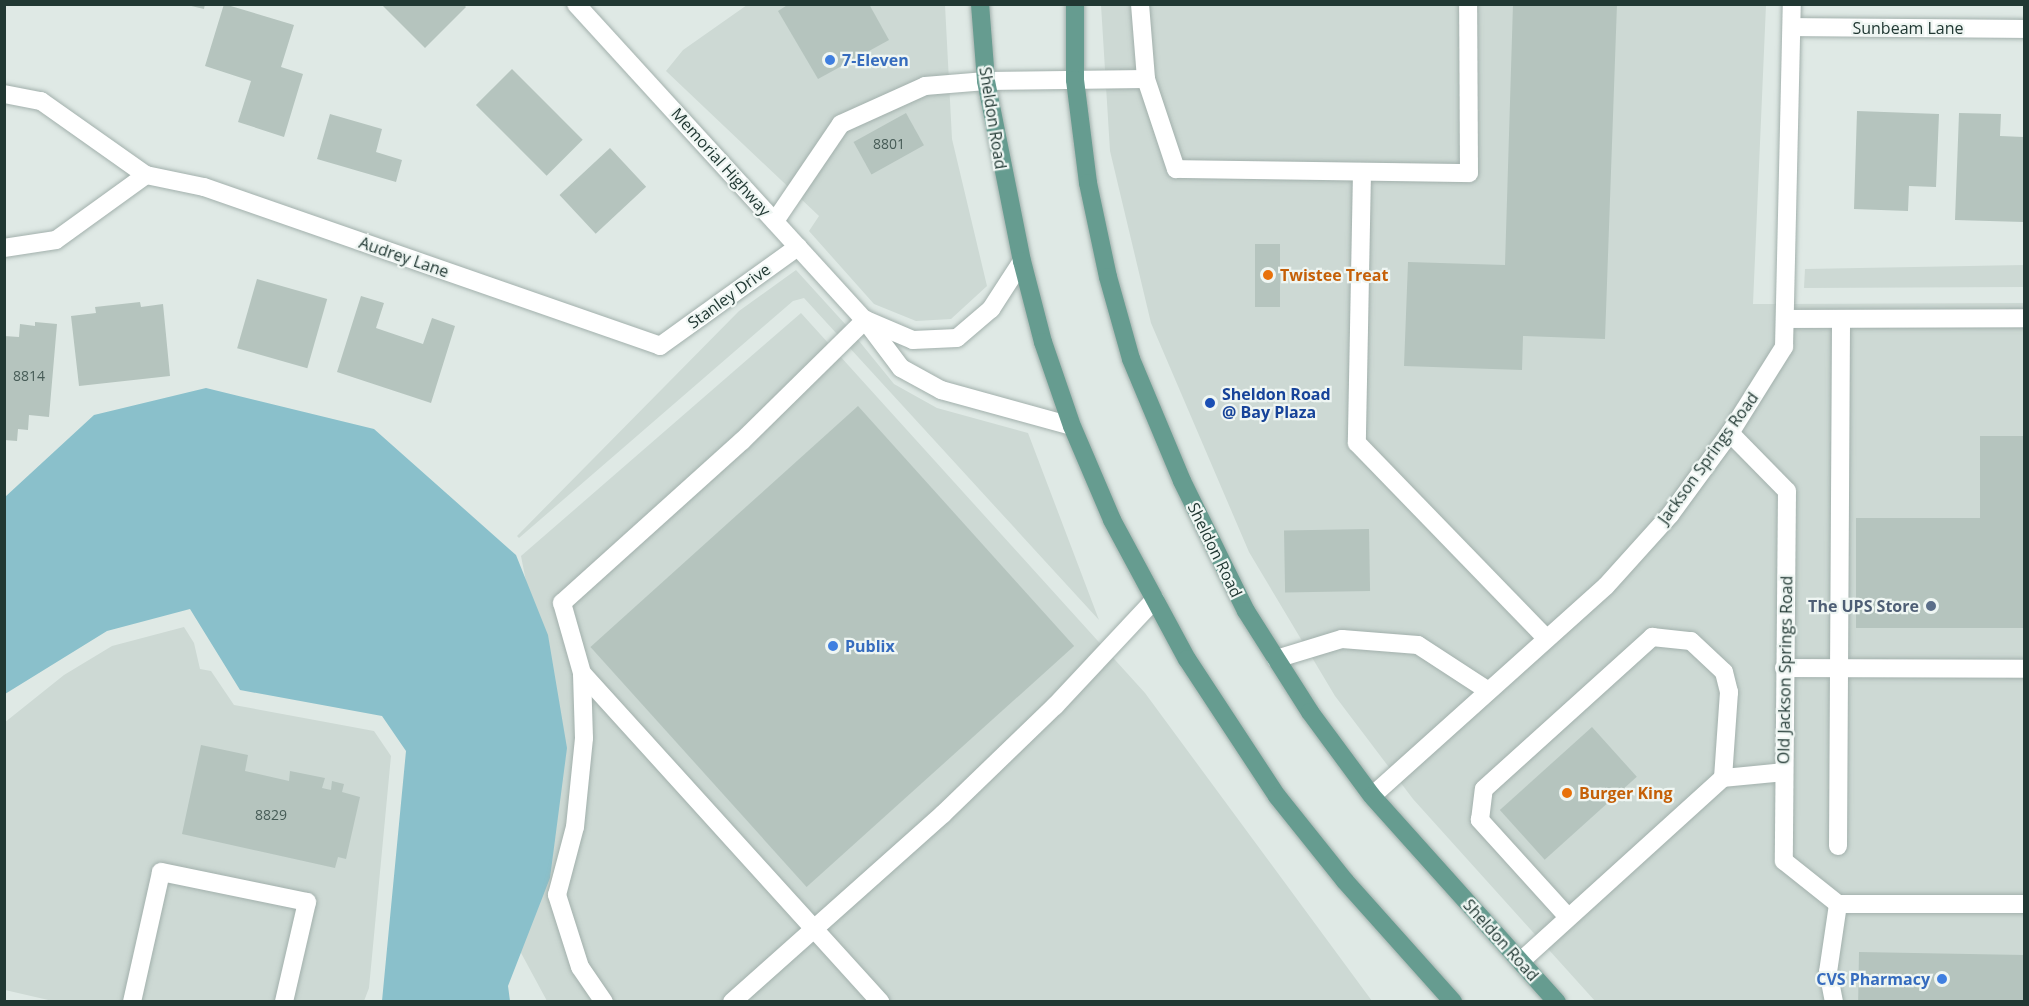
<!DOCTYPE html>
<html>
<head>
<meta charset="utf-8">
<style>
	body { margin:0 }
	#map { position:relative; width:2029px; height:1006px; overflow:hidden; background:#dfe9e5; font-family:"Open Sans",sans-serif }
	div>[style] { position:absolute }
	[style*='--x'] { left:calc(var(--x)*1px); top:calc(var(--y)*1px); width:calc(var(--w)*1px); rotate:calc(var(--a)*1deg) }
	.built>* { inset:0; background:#cdd9d4 }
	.water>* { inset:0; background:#8ac0cb }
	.building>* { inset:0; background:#b5c4be; transform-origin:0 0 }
	.roads { filter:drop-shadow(0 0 2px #a2b0ac) drop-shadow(0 0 2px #a2b0ac) }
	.minor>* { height:18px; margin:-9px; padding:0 9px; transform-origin:9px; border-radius:9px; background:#fff }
	.major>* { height:18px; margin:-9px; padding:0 9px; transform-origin:9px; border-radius:9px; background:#669c90 }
	.dots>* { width:16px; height:16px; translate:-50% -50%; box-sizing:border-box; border:3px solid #eff6f3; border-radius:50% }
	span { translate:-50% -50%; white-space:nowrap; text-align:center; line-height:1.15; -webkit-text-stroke:4.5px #eff6f3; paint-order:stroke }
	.number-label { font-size:14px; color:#465b56 }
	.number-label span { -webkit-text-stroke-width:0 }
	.street-label { font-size:16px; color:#213833 }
	.shop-label { font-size:16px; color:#366cbe; font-weight:700 }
	.left { translate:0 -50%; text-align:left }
	.right { translate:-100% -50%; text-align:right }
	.food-label { font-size:16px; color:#c56008; font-weight:700 }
	.transit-label { font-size:16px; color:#164399; font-weight:700 }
	.service-label { font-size:16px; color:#4e5e75; font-weight:700 }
	.frame { position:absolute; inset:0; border:6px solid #213833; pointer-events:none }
</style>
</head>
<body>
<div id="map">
	<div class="built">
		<i style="clip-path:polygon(747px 5px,945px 5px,952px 139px,987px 286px,951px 319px,916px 321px,874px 304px,809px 231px,819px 216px,666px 71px,683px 50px)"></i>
		<i style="clip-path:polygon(1101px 5px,1766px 5px,1753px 304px,2024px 303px,2024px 1001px,1595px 1001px,1413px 799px,1335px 696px,1249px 552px,1151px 323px,1110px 151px)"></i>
		<i style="clip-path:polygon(2024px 265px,2024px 287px,1804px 288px,1805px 269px)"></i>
		<i style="clip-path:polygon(796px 270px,846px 325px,844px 331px,855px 336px,894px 384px,937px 408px,1028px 433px,1099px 620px,804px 298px,793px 301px,519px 538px,517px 536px,739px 311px)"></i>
		<i style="clip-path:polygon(801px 313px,1145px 693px,1372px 1001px,547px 1001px,520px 951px,559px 748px,521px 556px)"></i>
		<i style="clip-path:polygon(184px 627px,194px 643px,200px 669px,211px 671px,234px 705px,374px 731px,391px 756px,369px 988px,364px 1001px,57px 1002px,5px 990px,4px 723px,64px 675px,112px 646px)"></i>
	</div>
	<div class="water">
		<i style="clip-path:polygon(206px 388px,374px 429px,516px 555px,548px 635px,567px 748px,550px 878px,508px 986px,510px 1001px,382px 1001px,406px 751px,382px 716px,240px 690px,190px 609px,107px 631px,5px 694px,5px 497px,94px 415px)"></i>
	</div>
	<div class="building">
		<i style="clip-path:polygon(183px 4px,205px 4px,204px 9px)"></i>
		<i style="clip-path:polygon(224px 4px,294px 25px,281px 67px,303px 74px,284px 137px,238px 122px,251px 81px,205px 66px)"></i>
		<i style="clip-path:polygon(789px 4px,869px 4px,889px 40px,818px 79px,778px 11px)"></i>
		<i style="clip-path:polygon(1513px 4px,1617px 4px,1605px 339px,1523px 336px,1522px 370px,1404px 366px,1408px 262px,1505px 265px)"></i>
		<i style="clip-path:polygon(382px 5px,464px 5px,466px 7px,425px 48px)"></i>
		<i style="left:512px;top:69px;width:100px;height:51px;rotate:45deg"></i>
		<i style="clip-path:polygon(1857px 111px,1939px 114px,1936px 187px,1909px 186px,1908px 211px,1854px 209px)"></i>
		<i style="left:906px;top:113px;width:37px;height:60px;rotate:61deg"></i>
		<i style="clip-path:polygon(1959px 113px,2001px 114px,2000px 136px,2024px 137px,2024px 222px,1955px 220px)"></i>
		<i style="clip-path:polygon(330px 114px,382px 129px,376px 152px,402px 160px,396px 182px,317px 159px)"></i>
		<i style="left:610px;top:148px;width:53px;height:69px;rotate:47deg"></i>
		<i style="left:1255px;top:244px;width:25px;height:63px"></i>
		<i style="left:257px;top:279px;width:73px;height:72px;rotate:16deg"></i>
		<i style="clip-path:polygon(361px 296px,384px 303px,376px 328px,423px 344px,432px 318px,455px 326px,431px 403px,337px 372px)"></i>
		<i style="clip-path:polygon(140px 302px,141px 307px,163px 304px,170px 376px,79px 386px,71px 316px,96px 313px,95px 307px)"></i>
		<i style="clip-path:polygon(35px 322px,57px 324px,49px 417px,29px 415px,28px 430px,18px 429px,17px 441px,4px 440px,4px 336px,19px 337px,20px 324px,35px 326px)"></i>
		<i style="left:858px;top:406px;width:323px;height:360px;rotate:48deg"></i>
		<i style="clip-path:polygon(1980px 436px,2024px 436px,2024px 628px,1856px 628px,1856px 518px,1980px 518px)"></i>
		<i style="left:1369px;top:529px;width:62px;height:85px;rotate:89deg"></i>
		<i style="left:1592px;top:727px;width:67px;height:124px;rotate:48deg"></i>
		<i style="clip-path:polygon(201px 745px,248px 755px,245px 771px,289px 781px,290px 771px,325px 778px,322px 788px,331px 790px,332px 781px,344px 784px,342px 792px,360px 797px,346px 859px,338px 857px,335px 868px,182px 834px)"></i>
		<i style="left:1859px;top:952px;width:165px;height:50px;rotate:1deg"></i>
	</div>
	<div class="roads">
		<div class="minor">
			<i style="--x:576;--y:4;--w:428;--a:47.6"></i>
			<i style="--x:865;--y:320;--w:60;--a:53.1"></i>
			<i style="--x:901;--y:368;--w:46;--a:28.8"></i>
			<i style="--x:941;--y:390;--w:136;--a:15.4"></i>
			<i style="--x:1140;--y:4;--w:75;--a:85.4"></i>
			<i style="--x:1146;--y:79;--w:95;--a:71.6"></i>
			<i style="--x:1176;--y:169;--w:293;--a:0.8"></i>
			<i style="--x:1469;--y:173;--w:169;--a:-90.3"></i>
			<i style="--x:1792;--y:27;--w:232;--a:0.5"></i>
			<i style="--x:4;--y:94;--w:38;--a:11"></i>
			<i style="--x:41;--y:101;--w:128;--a:35.2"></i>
			<i style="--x:146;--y:175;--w:111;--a:144.2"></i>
			<i style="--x:56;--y:240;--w:53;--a:171.3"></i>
			<i style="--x:1362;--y:172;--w:271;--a:91.1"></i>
			<i style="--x:1357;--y:443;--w:270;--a:45.9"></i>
			<i style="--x:146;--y:175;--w:59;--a:11.7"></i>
			<i style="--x:204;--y:187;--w:483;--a:19.2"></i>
			<i style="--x:660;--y:346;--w:170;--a:-35.7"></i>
			<i style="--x:775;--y:221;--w:117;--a:-55.8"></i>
			<i style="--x:841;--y:124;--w:92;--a:-24.3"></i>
			<i style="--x:925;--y:86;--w:61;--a:-4.7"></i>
			<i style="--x:986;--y:81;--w:160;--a:-0.7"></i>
			<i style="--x:1786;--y:319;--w:238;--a:-0.2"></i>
			<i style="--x:866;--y:320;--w:51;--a:23.1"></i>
			<i style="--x:913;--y:340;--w:44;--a:-2.6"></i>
			<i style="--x:957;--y:338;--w:45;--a:-40.5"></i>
			<i style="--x:991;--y:309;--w:57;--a:-57.1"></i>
			<i style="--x:1730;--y:433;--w:81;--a:45.5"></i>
			<i style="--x:1787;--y:491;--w:370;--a:90.5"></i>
			<i style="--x:1784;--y:861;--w:69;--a:38.5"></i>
			<i style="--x:1276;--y:659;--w:69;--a:-16.9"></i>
			<i style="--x:1342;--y:639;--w:76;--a:4.5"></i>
			<i style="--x:1418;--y:645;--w:82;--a:33.1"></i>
			<i style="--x:1784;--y:668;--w:240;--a:0.2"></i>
			<i style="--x:582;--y:673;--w:444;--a:47.8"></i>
			<i style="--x:1372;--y:796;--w:314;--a:-41.9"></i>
			<i style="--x:1606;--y:586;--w:96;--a:-48"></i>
			<i style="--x:1670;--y:515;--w:102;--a:-53.8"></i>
			<i style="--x:1730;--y:433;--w:102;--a:-57.9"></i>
			<i style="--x:1784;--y:347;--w:343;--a:-88.7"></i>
			<i style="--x:1838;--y:846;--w:526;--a:-89.67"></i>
			<i style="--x:1838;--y:904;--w:186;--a:0"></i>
			<i style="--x:1567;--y:916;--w:130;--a:-132.2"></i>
			<i style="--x:1480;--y:820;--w:31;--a:-83"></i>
			<i style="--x:1484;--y:789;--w:227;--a:-42.1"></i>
			<i style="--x:1652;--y:637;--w:39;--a:6"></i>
			<i style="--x:1691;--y:641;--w:45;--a:43.2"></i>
			<i style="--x:1724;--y:672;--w:21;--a:76"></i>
			<i style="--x:1729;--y:692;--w:86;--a:94"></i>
			<i style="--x:1521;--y:961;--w:273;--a:-42.2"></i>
			<i style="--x:1723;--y:778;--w:61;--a:-5.6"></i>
			<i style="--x:132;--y:1002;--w:133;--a:-77.4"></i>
			<i style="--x:161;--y:872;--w:149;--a:11.6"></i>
			<i style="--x:307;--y:902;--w:103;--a:103"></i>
			<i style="--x:604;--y:1002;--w:42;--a:-124.4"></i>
			<i style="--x:580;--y:967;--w:76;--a:-107.7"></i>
			<i style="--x:557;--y:895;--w:70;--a:-75.2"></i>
			<i style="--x:575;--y:827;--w:89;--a:-84.2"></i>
			<i style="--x:584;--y:738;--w:65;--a:-91.8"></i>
			<i style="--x:582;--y:673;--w:73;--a:-105.9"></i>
			<i style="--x:562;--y:603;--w:242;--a:-42"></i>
			<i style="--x:742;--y:441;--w:173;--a:-44.5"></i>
			<i style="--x:732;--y:1002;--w:283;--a:-41.7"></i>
			<i style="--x:943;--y:814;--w:156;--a:-44"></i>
			<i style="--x:1055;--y:706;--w:146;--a:-46.9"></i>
			<i style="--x:1834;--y:1002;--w:31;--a:-101"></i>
			<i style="--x:1828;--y:972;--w:69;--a:-81.6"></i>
		</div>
		<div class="major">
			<i style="--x:980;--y:4;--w:77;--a:85.5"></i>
			<i style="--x:986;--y:81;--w:184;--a:78.7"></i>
			<i style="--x:1022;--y:261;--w:84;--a:75.5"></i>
			<i style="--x:1043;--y:342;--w:89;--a:71"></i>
			<i style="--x:1072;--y:426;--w:102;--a:66.9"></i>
			<i style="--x:1112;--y:520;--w:158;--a:61.7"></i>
			<i style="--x:1187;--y:659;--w:164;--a:56.7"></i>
			<i style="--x:1277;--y:796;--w:109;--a:51.3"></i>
			<i style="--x:1345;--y:881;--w:162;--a:48.2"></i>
			<i style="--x:1075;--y:4;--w:76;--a:90"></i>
			<i style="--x:1075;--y:80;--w:104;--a:82.8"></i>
			<i style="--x:1088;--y:183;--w:96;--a:78"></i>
			<i style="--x:1108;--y:277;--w:85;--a:74.3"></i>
			<i style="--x:1131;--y:359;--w:132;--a:67.3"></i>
			<i style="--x:1182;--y:481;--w:145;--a:63.8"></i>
			<i style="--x:1246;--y:611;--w:120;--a:57.6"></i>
			<i style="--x:1310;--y:712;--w:104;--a:53.6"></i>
			<i style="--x:1372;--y:796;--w:277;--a:48.1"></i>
		</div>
	</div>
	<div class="dots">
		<i style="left:830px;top:60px;background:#3f7fe0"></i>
		<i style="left:1268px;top:275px;background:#e8710a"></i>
		<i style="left:1210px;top:403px;background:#1a4fb4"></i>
		<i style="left:1931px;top:606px;background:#5c6f8a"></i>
		<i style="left:833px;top:646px;background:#3f7fe0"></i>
		<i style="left:1567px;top:793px;background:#e8710a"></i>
		<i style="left:1942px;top:979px;background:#3f7fe0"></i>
	</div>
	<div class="number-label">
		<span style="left:889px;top:144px">8801</span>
		<span style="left:29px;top:376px">8814</span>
		<span style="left:271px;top:815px">8829</span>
	</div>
	<div class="street-label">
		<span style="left:1908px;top:28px">Sunbeam Lane</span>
		<span style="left:993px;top:118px;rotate:81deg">Sheldon Road</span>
		<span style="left:721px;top:162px;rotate:48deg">Memorial Highway</span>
		<span style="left:404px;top:257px;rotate:19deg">Audrey Lane</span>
		<span style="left:729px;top:296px;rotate:-36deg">Stanley Drive</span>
		<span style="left:1708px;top:458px;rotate:-54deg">Jackson Springs Road</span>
		<span style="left:1215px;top:550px;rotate:64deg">Sheldon Road</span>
		<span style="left:1785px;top:670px;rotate:-89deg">Old Jackson Springs Road</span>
		<span style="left:1501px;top:940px;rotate:48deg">Sheldon Road</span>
	</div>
	<div class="shop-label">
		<span class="left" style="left:842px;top:60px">7-Eleven</span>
		<span class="left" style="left:845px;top:646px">Publix</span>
		<span class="right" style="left:1930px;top:979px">CVS Pharmacy</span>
	</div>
	<div class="food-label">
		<span class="left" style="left:1280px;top:275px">Twistee Treat</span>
		<span class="left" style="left:1579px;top:793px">Burger King</span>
	</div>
	<div class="transit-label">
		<span class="left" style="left:1222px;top:403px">Sheldon Road<br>@ Bay Plaza</span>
	</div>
	<div class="service-label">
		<span class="right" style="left:1919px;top:606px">The UPS Store</span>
	</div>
	<div class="frame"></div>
</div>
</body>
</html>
